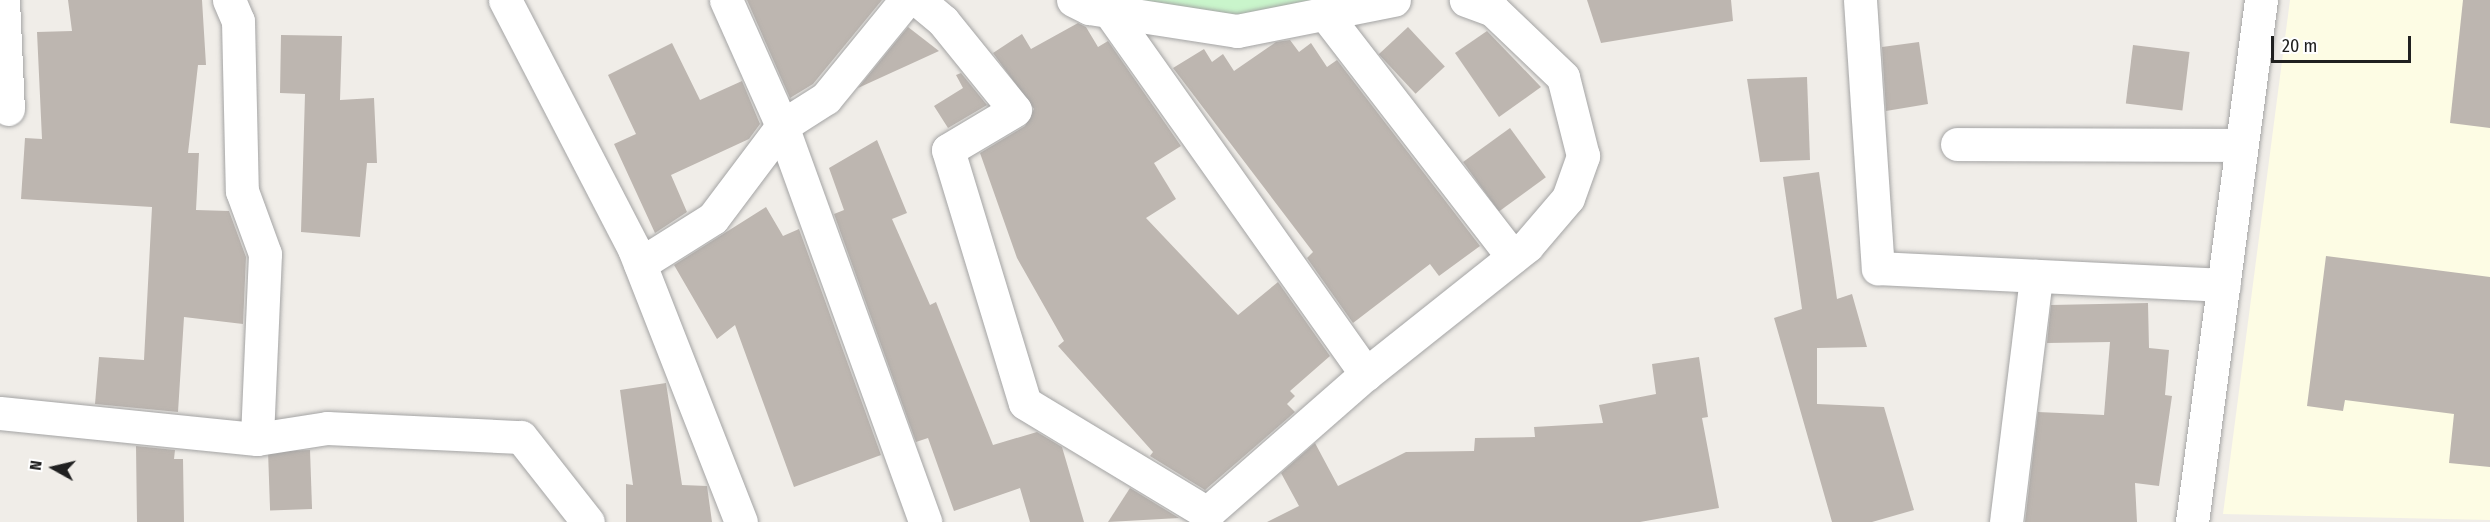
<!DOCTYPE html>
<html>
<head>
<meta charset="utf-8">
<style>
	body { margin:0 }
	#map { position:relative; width:2490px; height:522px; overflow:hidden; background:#f0ede8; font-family:"Fira Sans Condensed",sans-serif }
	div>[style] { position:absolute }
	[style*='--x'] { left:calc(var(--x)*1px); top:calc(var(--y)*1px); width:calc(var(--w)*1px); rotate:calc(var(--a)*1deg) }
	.education>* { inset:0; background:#fdfce4 }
	.park>* { inset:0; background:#c9f5cb }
	.building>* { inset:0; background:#bdb6b0; transform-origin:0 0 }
	.roads { filter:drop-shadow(0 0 2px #a4a4a4) drop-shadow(0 0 2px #a4a4a4) }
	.minor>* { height:33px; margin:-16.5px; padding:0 16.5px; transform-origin:16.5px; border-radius:16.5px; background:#fff }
	.tertiary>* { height:33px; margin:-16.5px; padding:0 16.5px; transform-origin:16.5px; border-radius:16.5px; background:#fff }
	span { translate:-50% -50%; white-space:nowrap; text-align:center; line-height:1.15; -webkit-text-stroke:6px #fff; paint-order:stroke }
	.north { position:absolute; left:24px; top:438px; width:60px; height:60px; -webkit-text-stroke:4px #fff; paint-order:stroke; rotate:278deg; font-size:16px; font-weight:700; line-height:24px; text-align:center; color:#202020 }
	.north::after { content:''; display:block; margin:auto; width:21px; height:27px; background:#202020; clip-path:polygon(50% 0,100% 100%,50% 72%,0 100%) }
	.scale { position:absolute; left:2271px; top:36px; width:140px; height:27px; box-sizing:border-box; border:3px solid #202020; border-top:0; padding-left:8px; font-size:18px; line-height:21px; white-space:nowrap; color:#202020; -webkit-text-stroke:4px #fff; paint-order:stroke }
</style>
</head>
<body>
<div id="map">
	<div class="education">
		<i style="clip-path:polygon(2290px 0,2490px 0,2490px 520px,2223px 514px)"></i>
	</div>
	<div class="park">
		<i style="clip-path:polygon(1116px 0,1329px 0,1239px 15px)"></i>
	</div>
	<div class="building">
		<i style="clip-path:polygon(68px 0,202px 0,206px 65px,198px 65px,188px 153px,199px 153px,196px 210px,229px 211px,246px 257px,243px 324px,184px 317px,178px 412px,95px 404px,99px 357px,144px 360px,152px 207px,21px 199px,25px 138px,42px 139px,37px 32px,72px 31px)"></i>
		<i style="clip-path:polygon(747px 0,882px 0,813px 84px,790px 98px)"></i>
		<i style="clip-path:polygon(1587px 0,1731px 0,1733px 21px,1601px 43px)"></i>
		<i style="clip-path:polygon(2463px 0,2490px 0,2490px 128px,2450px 123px)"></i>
		<i style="clip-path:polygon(1078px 23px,1086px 27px,1098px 47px,1108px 41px,1181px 146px,1154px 163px,1176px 199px,1146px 218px,1238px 315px,1278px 282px,1330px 356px,1290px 391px,1295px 396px,1287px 404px,1295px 412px,1205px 490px,1150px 456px,1153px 452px,1058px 346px,1064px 341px,1017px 258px,980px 153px,1025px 126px,1034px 109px,993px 53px,1022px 34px,1031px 49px)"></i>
		<i style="clip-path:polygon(908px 27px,939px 51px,858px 88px)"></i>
		<i style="left:1408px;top:27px;width:54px;height:40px;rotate:47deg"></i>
		<i style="clip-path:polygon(1487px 31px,1541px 87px,1499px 117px,1455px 53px)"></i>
		<i style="clip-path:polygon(281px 35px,342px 36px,340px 100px,374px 98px,377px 163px,367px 163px,360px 237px,301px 232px,305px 94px,280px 93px)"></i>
		<i style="clip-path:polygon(1290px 40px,1299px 52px,1311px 43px,1327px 67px,1337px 60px,1480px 246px,1439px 276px,1430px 264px,1353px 323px,1307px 258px,1313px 252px,1173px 68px,1204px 49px,1212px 62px,1223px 54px,1234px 71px,1276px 42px)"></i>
		<i style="clip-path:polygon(1919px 42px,1928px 104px,1886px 111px,1882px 47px)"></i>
		<i style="clip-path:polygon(672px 43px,700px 100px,742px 81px,760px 124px,749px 139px,671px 175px,687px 212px,655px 233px,614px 144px,636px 134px,608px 75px)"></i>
		<i style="left:2133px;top:45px;width:57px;height:59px;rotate:7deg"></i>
		<i style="clip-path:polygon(961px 73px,987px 105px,948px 128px,934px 106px,963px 88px,956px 75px)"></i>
		<i style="clip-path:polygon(1807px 77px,1810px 160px,1760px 162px,1747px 79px)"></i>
		<i style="left:1510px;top:128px;width:61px;height:58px;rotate:54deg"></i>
		<i style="clip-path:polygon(877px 140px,907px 213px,892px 219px,930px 305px,936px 302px,993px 445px,1037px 432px,1062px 447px,1084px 522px,1030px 522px,1020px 488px,954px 511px,928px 438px,916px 442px,834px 214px,844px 210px,829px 168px)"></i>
		<i style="clip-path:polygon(1819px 172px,1837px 299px,1852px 294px,1867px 347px,1817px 348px,1817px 404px,1884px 407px,1914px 510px,1872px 522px,1832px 522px,1774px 318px,1802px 309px,1783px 177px)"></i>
		<i style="clip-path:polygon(766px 207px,783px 236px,799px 229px,881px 455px,794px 487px,735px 325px,717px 339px,674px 265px)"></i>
		<i style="clip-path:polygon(2326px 256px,2490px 277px,2490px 467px,2449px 463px,2454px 414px,2345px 400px,2343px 411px,2307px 406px)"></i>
		<i style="clip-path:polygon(2148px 303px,2149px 348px,2169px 350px,2165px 395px,2172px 396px,2159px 486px,2135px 483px,2137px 522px,2025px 522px,2038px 412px,2104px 415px,2110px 342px,2047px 343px,2051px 305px)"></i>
		<i style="clip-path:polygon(1699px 357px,1708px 417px,1702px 418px,1719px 508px,1640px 522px,1267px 522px,1299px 506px,1281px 473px,1315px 443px,1338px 486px,1406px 452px,1474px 451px,1475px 438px,1535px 437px,1534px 427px,1603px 423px,1599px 405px,1656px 394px,1652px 364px)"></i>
		<i style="clip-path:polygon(666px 383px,682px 485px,707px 486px,712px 522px,626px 522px,626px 484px,633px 485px,620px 390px)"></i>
		<i style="clip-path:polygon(136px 446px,175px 450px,174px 459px,183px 459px,184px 522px,137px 522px)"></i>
		<i style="left:310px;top:450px;width:59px;height:42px;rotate:88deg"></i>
		<i style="clip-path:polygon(1130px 488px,1179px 518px,1108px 522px)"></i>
	</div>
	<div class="roads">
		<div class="minor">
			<i style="--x:3;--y:0;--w:109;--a:87.4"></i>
			<i style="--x:229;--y:0;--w:23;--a:67"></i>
			<i style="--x:238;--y:21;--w:170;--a:88.7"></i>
			<i style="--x:242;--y:191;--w:67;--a:69.9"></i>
			<i style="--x:265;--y:254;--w:185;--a:92.5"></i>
			<i style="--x:505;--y:0;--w:280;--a:62.6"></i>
			<i style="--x:634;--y:249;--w:293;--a:68.6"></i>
			<i style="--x:726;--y:0;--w:138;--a:66"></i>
			<i style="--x:782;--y:126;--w:421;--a:70.1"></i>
			<i style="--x:918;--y:0;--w:33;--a:40"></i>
			<i style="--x:943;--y:21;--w:114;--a:51"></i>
			<i style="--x:1015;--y:110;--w:78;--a:149.2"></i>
			<i style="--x:948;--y:150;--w:264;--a:73.1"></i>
			<i style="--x:1025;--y:403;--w:213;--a:31.1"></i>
			<i style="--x:1073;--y:0;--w:18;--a:27"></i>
			<i style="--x:1089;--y:8;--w:150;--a:8.8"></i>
			<i style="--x:1237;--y:31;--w:160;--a:-11.2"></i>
			<i style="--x:1860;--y:0;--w:269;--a:86.2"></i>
			<i style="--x:1878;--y:268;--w:346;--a:2.8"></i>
			<i style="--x:1109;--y:11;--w:445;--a:54.7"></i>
			<i style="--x:1325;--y:14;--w:307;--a:52.3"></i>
			<i style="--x:1957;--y:144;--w:284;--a:0.2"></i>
			<i style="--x:640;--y:264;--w:86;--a:-32.2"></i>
			<i style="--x:713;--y:218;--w:115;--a:-53.1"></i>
			<i style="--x:782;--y:126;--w:52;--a:-32.5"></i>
			<i style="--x:826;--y:98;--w:127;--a:-50.8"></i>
			<i style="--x:0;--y:413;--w:258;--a:5.8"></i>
			<i style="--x:257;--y:439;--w:71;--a:-8.9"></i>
			<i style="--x:327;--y:428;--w:194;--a:2.7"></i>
			<i style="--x:521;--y:437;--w:108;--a:51.8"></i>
			<i style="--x:1206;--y:522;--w:9;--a:-84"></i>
			<i style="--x:1207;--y:513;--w:211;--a:-41.2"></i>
			<i style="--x:1366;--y:374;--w:206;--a:-38.5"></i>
			<i style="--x:1527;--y:246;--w:63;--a:-49.5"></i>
			<i style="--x:1568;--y:198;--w:45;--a:-70.3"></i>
			<i style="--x:1583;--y:156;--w:81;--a:-104.2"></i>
			<i style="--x:1563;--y:77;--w:97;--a:-136.3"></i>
			<i style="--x:1493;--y:10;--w:29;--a:-160"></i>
			<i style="--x:2006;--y:522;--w:248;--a:-83"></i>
		</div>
		<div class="tertiary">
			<i style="--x:2192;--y:522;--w:527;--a:-82.47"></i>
		</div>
	</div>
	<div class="north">N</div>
	<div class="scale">20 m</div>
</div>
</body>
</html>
